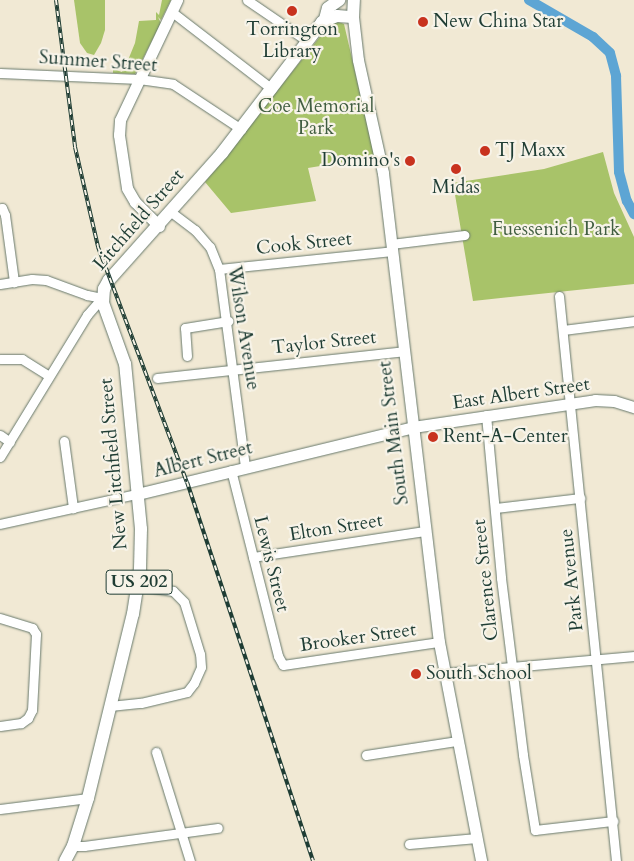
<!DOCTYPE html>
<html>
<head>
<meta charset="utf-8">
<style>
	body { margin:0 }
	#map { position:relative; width:634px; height:861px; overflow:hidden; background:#f1e9d4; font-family:Cardo,serif }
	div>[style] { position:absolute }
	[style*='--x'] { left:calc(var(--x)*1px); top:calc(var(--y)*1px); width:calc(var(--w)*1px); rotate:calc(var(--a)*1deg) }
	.green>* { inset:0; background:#a8c369 }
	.river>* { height:10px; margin:-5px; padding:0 5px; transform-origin:5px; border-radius:5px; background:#5da5d4 }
	.roads { filter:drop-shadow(0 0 1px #68796c) drop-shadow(0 0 1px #68796c) }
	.minor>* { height:9px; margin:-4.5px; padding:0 4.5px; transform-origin:4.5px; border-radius:4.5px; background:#fff }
	.major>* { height:11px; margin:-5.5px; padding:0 5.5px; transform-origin:5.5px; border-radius:5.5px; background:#fff }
	.highway>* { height:12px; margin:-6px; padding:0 6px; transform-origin:6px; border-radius:6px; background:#fff }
	.rail>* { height:4px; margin-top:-2px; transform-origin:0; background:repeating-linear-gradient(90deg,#f7f3e8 0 5.5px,#1f3d34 0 11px); box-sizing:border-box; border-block:1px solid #1f3d34 }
	.dots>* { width:14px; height:14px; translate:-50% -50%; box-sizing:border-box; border:2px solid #f7f3e8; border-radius:50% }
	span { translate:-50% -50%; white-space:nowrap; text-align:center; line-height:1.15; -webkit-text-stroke:4.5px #f7f3e8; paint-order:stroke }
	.shield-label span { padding:1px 4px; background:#f7f3e8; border:1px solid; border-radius:4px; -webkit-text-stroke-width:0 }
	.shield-label { font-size:18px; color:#1f3d34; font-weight:700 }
	.poi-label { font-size:19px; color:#1f3d34 }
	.left { translate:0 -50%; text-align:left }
	.right { translate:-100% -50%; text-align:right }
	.street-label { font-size:19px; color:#1f3d34 }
	.park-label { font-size:19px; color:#415e41 }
</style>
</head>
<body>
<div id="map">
	<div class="green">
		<i style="clip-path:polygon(74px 0,105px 0,105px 30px,101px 43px,94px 55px,87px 53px,80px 43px)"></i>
		<i style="clip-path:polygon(162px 0,171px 0,161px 20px,158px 17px,161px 23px,135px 74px,113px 73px,113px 69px,122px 72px,126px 65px,135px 43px,139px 21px,156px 20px,156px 12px,159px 15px)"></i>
		<i style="clip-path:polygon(339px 22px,344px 24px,375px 157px,308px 168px,316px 201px,231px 213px,205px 182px,330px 24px)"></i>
		<i style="clip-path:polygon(603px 152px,614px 193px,634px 237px,634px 284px,473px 301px,453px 183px,544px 169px)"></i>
	</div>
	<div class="river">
		<i style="--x:529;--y:0;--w:74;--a:30"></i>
		<i style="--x:593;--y:37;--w:23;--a:43"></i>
		<i style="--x:610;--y:53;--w:24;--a:75"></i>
		<i style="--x:616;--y:76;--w:96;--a:88.2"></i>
		<i style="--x:619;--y:172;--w:30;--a:75"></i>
		<i style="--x:627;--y:201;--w:15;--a:62"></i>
	</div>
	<div class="roads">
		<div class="minor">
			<i style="--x:247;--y:0;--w:73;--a:34.3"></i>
			<i style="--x:172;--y:12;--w:126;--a:37.6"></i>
			<i style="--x:0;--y:73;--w:139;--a:2.5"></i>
			<i style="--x:139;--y:79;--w:34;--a:8"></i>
			<i style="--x:173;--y:84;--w:82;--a:33.5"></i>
			<i style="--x:0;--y:209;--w:2;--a:-27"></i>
			<i style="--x:2;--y:208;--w:8;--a:67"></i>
			<i style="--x:5;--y:215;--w:68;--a:82.3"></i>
			<i style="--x:171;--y:212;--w:30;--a:37"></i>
			<i style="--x:195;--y:230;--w:23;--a:49"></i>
			<i style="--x:210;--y:247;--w:24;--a:68"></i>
			<i style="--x:219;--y:269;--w:200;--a:82.5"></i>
			<i style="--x:391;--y:244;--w:74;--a:-7"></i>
			<i style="--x:219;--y:269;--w:174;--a:-5.9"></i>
			<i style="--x:0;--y:284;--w:32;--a:-9"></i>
			<i style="--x:32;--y:279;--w:14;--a:4"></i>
			<i style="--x:46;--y:280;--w:44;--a:20.1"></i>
			<i style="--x:87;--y:295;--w:15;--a:11"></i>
			<i style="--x:559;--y:296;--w:568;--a:84.24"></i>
			<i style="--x:563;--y:330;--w:72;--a:-7.2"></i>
			<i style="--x:187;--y:356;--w:28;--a:-94"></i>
			<i style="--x:185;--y:328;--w:44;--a:-9.2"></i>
			<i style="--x:0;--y:359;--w:22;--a:0"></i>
			<i style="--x:22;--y:359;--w:32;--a:32"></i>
			<i style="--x:157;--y:378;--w:248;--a:-6.2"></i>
			<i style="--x:486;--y:415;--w:164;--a:84.7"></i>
			<i style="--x:501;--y:578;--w:178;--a:82.9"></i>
			<i style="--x:523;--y:755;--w:76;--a:80.9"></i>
			<i style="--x:535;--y:830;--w:79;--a:-6.6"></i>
			<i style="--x:0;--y:435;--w:12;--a:35"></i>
			<i style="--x:64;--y:441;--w:68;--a:82.3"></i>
			<i style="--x:0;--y:457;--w:167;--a:-58.5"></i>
			<i style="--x:87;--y:315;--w:23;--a:-49"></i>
			<i style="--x:231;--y:470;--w:192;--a:75.8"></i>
			<i style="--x:278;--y:656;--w:10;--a:61"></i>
			<i style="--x:283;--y:665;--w:158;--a:-8.4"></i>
			<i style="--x:496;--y:508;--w:85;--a:-6.8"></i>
			<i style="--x:0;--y:524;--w:140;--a:-12.4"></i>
			<i style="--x:253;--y:557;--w:174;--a:-8.6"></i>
			<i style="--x:0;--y:618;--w:34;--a:17"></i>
			<i style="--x:32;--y:628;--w:7;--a:56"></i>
			<i style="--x:36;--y:634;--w:76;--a:93"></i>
			<i style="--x:32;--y:710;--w:9;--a:117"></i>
			<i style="--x:28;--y:718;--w:9;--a:144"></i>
			<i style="--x:21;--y:723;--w:21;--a:172"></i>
			<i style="--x:444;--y:673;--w:191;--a:-5.1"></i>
			<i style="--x:110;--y:706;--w:31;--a:-6"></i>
			<i style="--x:141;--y:703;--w:47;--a:-13.4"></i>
			<i style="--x:187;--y:692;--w:11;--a:-52"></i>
			<i style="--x:194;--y:683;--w:17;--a:-66"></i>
			<i style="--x:201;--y:667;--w:13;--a:-94"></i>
			<i style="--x:200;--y:654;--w:54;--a:-107.1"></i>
			<i style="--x:184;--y:602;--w:16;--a:-135"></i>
			<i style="--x:173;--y:591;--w:35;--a:-172"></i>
			<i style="--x:156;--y:752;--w:114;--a:72.7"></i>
			<i style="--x:366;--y:755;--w:91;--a:-8.8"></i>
			<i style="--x:0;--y:809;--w:89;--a:-7.1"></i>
			<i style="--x:409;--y:844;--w:68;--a:-5"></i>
			<i style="--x:73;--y:846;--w:11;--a:0"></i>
			<i style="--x:84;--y:846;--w:135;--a:-7.7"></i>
		</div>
		<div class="major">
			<i style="--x:353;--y:17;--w:43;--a:83.4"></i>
			<i style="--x:358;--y:60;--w:116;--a:77.5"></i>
			<i style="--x:383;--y:173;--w:472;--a:83.2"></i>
			<i style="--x:439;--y:642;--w:223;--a:79.1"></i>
			<i style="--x:159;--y:226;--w:34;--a:-135"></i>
			<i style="--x:135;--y:202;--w:16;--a:-120"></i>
			<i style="--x:127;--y:188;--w:54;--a:-98.6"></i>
			<i style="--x:119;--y:135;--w:15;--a:-86"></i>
			<i style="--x:120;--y:120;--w:133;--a:-64.6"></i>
			<i style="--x:137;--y:494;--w:284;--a:-13.6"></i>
			<i style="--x:413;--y:427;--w:184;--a:-8.4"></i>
			<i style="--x:595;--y:400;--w:19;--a:3"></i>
			<i style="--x:614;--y:401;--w:21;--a:17"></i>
		</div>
		<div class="highway">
			<i style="--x:325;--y:19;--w:11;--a:-75"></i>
			<i style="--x:328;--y:8;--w:14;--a:-36"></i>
			<i style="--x:65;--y:861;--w:17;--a:-62"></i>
			<i style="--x:73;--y:846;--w:50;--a:-72.6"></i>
			<i style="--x:88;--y:798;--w:189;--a:-76.3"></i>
			<i style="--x:133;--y:614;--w:46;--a:-81.2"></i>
			<i style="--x:140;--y:569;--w:40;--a:-88.6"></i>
			<i style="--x:141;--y:529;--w:166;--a:-95.5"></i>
			<i style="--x:125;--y:364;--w:65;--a:-109.8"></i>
			<i style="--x:103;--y:303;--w:14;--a:-86"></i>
			<i style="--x:104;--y:289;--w:10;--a:-61"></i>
			<i style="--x:109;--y:280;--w:170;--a:-48.3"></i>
			<i style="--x:222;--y:153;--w:165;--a:-52.6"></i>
			<i style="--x:322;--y:22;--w:16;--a:-22"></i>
			<i style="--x:337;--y:16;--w:16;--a:4"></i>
			<i style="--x:353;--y:17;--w:17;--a:-87"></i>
		</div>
	</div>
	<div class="rail">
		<i style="--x:56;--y:0;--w:148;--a:82.6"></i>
		<i style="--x:75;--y:147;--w:103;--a:77"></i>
		<i style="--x:98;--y:247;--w:251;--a:69.3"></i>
		<i style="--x:187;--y:482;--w:399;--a:71.6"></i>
	</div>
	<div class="dots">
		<i style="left:292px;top:11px;background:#c8321e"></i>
		<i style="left:423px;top:22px;background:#c8321e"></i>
		<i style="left:485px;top:151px;background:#c8321e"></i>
		<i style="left:410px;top:161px;background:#c8321e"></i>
		<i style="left:456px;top:169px;background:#c8321e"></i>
		<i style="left:433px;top:437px;background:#c8321e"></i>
		<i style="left:416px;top:674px;background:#c8321e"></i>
	</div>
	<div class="shield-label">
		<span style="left:139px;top:582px">US 202</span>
	</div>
	<div class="poi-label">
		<span class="left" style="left:433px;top:22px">New China Star</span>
		<span style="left:292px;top:41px">Torrington<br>Library</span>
		<span class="left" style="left:495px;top:151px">TJ Maxx</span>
		<span class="right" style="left:400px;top:161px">Domino's</span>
		<span style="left:456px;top:188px">Midas</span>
		<span class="left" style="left:443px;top:437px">Rent-A-Center</span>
		<span class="left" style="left:426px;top:674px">South School</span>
	</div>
	<div class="street-label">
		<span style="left:98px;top:62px;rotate:4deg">Summer Street</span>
		<span style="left:139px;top:220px;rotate:-49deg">Litchfield Street</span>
		<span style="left:304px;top:244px;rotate:-6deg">Cook Street</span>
		<span style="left:243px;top:328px;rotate:81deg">Wilson Avenue</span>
		<span style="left:324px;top:343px;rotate:-6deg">Taylor Street</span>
		<span style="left:521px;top:394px;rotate:-8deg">East Albert Street</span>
		<span style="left:394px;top:433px;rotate:-97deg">South Main Street</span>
		<span style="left:203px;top:460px;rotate:-14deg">Albert Street</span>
		<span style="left:114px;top:464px;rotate:-95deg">New Litchfield Street</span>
		<span style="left:336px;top:528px;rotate:-9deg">Elton Street</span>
		<span style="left:271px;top:564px;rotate:76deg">Lewis Street</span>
		<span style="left:486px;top:580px;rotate:-96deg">Clarence Street</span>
		<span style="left:572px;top:580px;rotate:-96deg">Park Avenue</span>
		<span style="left:358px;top:638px;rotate:-8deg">Brooker Street</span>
	</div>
	<div class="park-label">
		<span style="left:316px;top:118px">Coe Memorial<br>Park</span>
		<span style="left:556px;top:230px">Fuessenich Park</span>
	</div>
</div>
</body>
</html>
